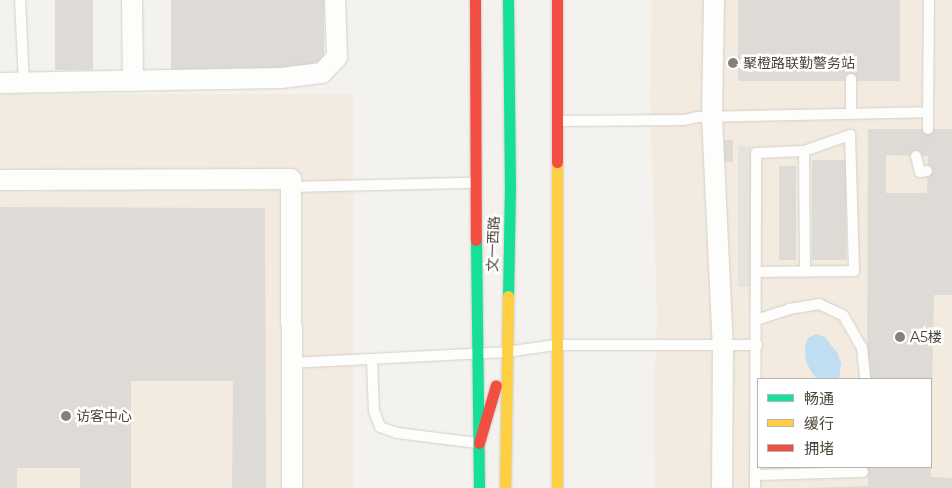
<!DOCTYPE html>
<html>
<head>
<meta charset="utf-8">
<style>
	body { margin:0 }
	#map { position:relative; width:952px; height:488px; overflow:hidden; background:#f4f2ee; font-family:Montserrat,"Noto Sans SC",sans-serif }
	div>[style] { position:absolute }
	[style*='--x'] { left:calc(var(--x)*1px); top:calc(var(--y)*1px); width:calc(var(--w)*1px); rotate:calc(var(--a)*1deg) }
	.commercial>* { inset:0; background:#f3ebdf; transform-origin:0 0 }
	.parking>* { inset:0; background:#e6e3df; transform-origin:0 0 }
	.water>* { inset:0; background:#c0ddf1 }
	.building>* { inset:0; background:#dedbd6; transform-origin:0 0 }
	.roads { filter:drop-shadow(0 0 1px #d2d0cb) drop-shadow(0 0 1px #d2d0cb) }
	.lane>* { height:10px; margin:-5px; padding:0 5px; transform-origin:5px; border-radius:5px; background:#fdfdfc }
	.street>* { height:20px; margin:-10px; padding:0 10px; transform-origin:10px; border-radius:10px; background:#fdfdfc }
	.fast>* { height:11px; margin:-5.5px; padding:0 5.5px; transform-origin:5.5px; border-radius:5.5px; background:#16e098 }
	.slow>* { height:11px; margin:-5.5px; padding:0 5.5px; transform-origin:5.5px; border-radius:5.5px; background:#ffcf43 }
	.jam>* { height:11px; margin:-5.5px; padding:0 5.5px; transform-origin:5.5px; border-radius:5.5px; background:#f24e42 }
	.dots>* { width:14px; height:14px; translate:-50% -50%; box-sizing:border-box; border:2px solid #fff; border-radius:50% }
	span { translate:-50% -50%; white-space:nowrap; text-align:center; line-height:1.15; -webkit-text-stroke:5px #fff; paint-order:stroke }
	.poi-label { font-size:14px; color:#4b4439 }
	.left { translate:0 -50%; text-align:left }
	.street-label { font-size:14px; color:#4b4439 }
	.legend { position:absolute; left:757px; top:378px; width:175px; height:90px; box-sizing:border-box; background:#fff; border:1px solid #b7b4b0; margin:0; padding:6px 9px; list-style:none; font-size:15px; color:#4b4439 }
	.legend li { display:flex; align-items:center; gap:10px; height:25px }
	.legend b { width:25px; border:1px solid #b7b4b0 }
</style>
</head>
<body>
<div id="map">
	<div class="commercial">
		<i style="clip-path:polygon(evenodd,652px 0,952px 0,952px 488px,655px 488px,654px 386px,657px 318px,650px 97px,652px 0,758px 379px,931px 379px,931px 467px,758px 467px,758px 379px)"></i>
		<i style="left:353px;top:94px;width:394px;height:353px;rotate:90deg"></i>
	</div>
	<div class="parking">
		<i style="left:738px;top:146px;width:13px;height:141px"></i>
	</div>
	<div class="water">
		<i style="clip-path:polygon(816px 334px,825px 337px,838px 354px,841px 364px,839px 379px,817px 379px,812px 373px,806px 362px,805px 347px,808px 338px)"></i>
	</div>
	<div class="building">
		<i style="left:55px;top:0;width:38px;height:70px"></i>
		<i style="left:171px;top:0;width:153px;height:71px"></i>
		<i style="left:738px;top:0;width:162px;height:81px"></i>
		<i style="clip-path:polygon(evenodd,868px 129px,952px 129px,952px 295px,934px 295px,932px 390px,931px 379px,867px 379px,868px 129px,886px 155px,928px 156px,927px 193px,886px 193px,886px 155px)"></i>
		<i style="left:721px;top:140px;width:12px;height:22px"></i>
		<i style="left:812px;top:160px;width:34px;height:100px"></i>
		<i style="left:779px;top:166px;width:17px;height:94px"></i>
		<i style="clip-path:polygon(0 207px,265px 208px,266px 488px,232px 488px,233px 381px,131px 381px,131px 488px,80px 488px,80px 468px,17px 468px,17px 488px,0 488px)"></i>
		<i style="clip-path:polygon(867px 467px,931px 467px,931px 477px,952px 478px,952px 488px,805px 488px,868px 486px)"></i>
	</div>
	<div class="roads">
		<div class="lane">
			<i style="--x:20;--y:0;--w:83;--a:87.2"></i>
			<i style="--x:851;--y:113;--w:34;--a:-90"></i>
			<i style="--x:558;--y:121;--w:126;--a:-0.5"></i>
			<i style="--x:684;--y:120;--w:13;--a:-13"></i>
			<i style="--x:697;--y:117;--w:231;--a:-1.2"></i>
			<i style="--x:928;--y:112;--w:112;--a:-89.5"></i>
			<i style="--x:928;--y:129;--w:17;--a:-90"></i>
			<i style="--x:804;--y:151;--w:121;--a:89.5"></i>
			<i style="--x:916;--y:156;--w:16;--a:76"></i>
			<i style="--x:920;--y:172;--w:7;--a:-8"></i>
			<i style="--x:291;--y:187;--w:183;--a:-1.3"></i>
			<i style="--x:756;--y:320;--w:35;--a:-18"></i>
			<i style="--x:789;--y:309;--w:30;--a:-9"></i>
			<i style="--x:819;--y:304;--w:26;--a:25"></i>
			<i style="--x:843;--y:315;--w:38;--a:60"></i>
			<i style="--x:862;--y:348;--w:31;--a:84"></i>
			<i style="--x:372;--y:360;--w:51;--a:87.8"></i>
			<i style="--x:374;--y:411;--w:17;--a:69"></i>
			<i style="--x:380;--y:427;--w:18;--a:19"></i>
			<i style="--x:397;--y:433;--w:81;--a:7.1"></i>
			<i style="--x:291;--y:363;--w:215;--a:-2.9"></i>
			<i style="--x:506;--y:352;--w:50;--a:-8"></i>
			<i style="--x:556;--y:345;--w:201;--a:0"></i>
			<i style="--x:755;--y:475;--w:108;--a:-1.6"></i>
			<i style="--x:755;--y:488;--w:335;--a:-89.8"></i>
			<i style="--x:756;--y:153;--w:48;--a:-2.4"></i>
			<i style="--x:804;--y:151;--w:49;--a:-19.2"></i>
			<i style="--x:850;--y:135;--w:136;--a:88.3"></i>
			<i style="--x:854;--y:271;--w:98;--a:179.4"></i>
		</div>
		<div class="street">
			<i style="--x:132;--y:0;--w:81;--a:89.3"></i>
			<i style="--x:714;--y:0;--w:116;--a:91"></i>
			<i style="--x:712;--y:116;--w:230;--a:87.3"></i>
			<i style="--x:723;--y:346;--w:142;--a:90.4"></i>
			<i style="--x:0;--y:83;--w:281;--a:-1"></i>
			<i style="--x:281;--y:78;--w:41;--a:-7"></i>
			<i style="--x:322;--y:73;--w:22;--a:-47"></i>
			<i style="--x:337;--y:57;--w:57;--a:-92"></i>
			<i style="--x:0;--y:180;--w:291;--a:-0.2"></i>
			<i style="--x:291;--y:179;--w:309;--a:89.8"></i>
		</div>
		<div class="fast">
			<i style="--x:508;--y:0;--w:185;--a:89.4"></i>
			<i style="--x:510;--y:185;--w:111;--a:91"></i>
			<i style="--x:476;--y:240;--w:248;--a:89.3"></i>
		</div>
		<div class="slow">
			<i style="--x:557;--y:162;--w:326;--a:90"></i>
			<i style="--x:505;--y:488;--w:192;--a:-89.1"></i>
		</div>
		<div class="jam">
			<i style="--x:475;--y:0;--w:240;--a:89.8"></i>
			<i style="--x:557;--y:0;--w:162;--a:90"></i>
			<i style="--x:479;--y:443;--w:60;--a:-73.7"></i>
		</div>
	</div>
	<div class="dots">
		<i style="left:733px;top:63px;background:#868178"></i>
		<i style="left:900px;top:337px;background:#868178"></i>
		<i style="left:66px;top:416px;background:#868178"></i>
	</div>
	<div class="poi-label">
		<span class="left" style="left:743px;top:63px">聚橙路联勤警务站</span>
		<span class="left" style="left:910px;top:337px">A5楼</span>
		<span class="left" style="left:76px;top:416px">访客中心</span>
	</div>
	<div class="street-label">
		<span style="left:493px;top:244px;rotate:-88deg">文一西路</span>
	</div>
	<ul class="legend">
	<li><b style="height:6px;background:#16e098"></b>畅通</li>
	<li><b style="height:6px;background:#ffcf43"></b>缓行</li>
	<li><b style="height:6px;background:#f24e42"></b>拥堵</li>
	</ul>
</div>
</body>
</html>
